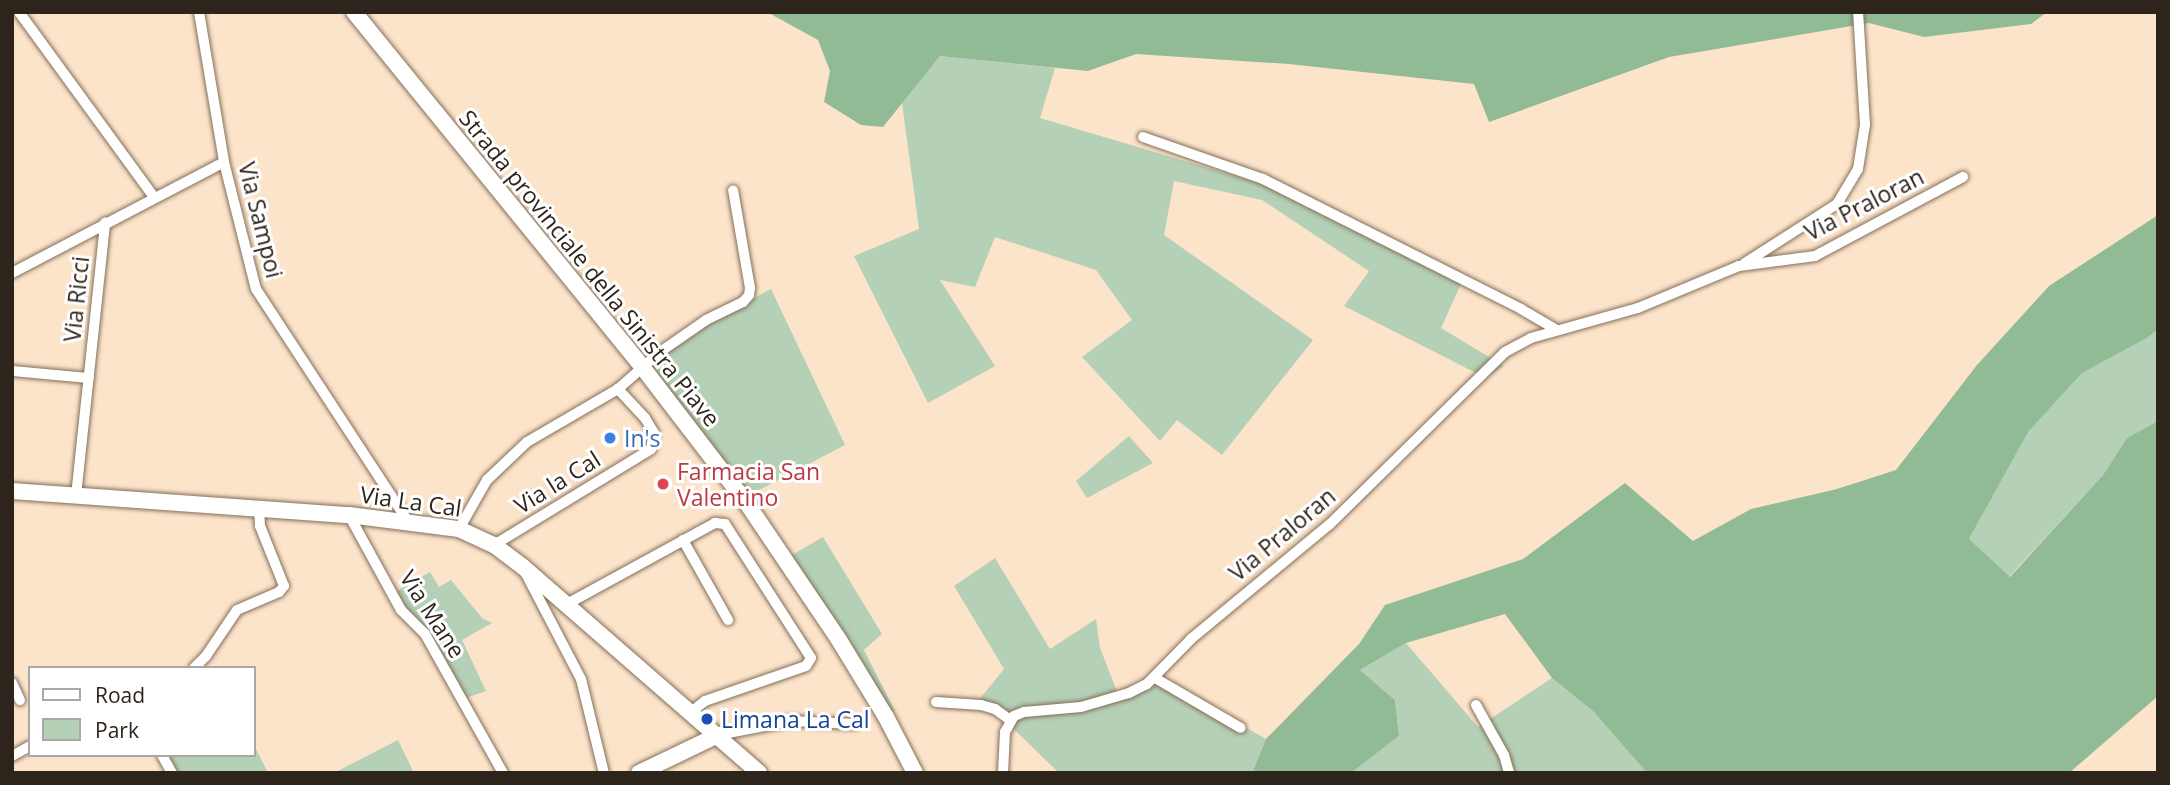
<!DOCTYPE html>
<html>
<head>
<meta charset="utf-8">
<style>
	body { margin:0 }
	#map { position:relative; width:2170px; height:785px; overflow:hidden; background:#fce4cb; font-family:"Open Sans",sans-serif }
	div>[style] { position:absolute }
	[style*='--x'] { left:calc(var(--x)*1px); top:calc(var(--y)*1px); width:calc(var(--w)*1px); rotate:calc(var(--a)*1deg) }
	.green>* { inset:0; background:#b4d0b6 }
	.forest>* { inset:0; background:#91bb95 }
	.roads { filter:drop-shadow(0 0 2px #846f59) drop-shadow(0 0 2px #846f59) }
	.street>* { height:10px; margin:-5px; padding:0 5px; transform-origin:5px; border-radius:5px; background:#fff }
	.secondary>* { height:16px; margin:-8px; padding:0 8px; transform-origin:8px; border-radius:8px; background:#fff }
	.dots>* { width:19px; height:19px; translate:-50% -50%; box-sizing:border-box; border:4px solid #fff; border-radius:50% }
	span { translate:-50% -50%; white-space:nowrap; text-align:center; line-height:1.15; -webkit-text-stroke:6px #fff; paint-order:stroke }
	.street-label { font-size:23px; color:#2d241b }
	.shop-label { font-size:23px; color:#366cbe }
	.left { translate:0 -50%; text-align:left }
	.health-label { font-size:23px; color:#be3a42 }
	.transit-label { font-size:23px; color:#164399 }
	.frame { position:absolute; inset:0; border:14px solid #2d241b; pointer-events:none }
	.legend { position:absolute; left:28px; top:666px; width:228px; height:91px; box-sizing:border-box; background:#fff; border:2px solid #aba7a4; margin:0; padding:9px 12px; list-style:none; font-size:21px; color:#2d241b }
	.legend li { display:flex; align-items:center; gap:14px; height:35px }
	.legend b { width:35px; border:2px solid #aba7a4 }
</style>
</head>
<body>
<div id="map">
	<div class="green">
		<i style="clip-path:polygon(940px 56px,1055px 68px,1040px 118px,1259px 183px,1461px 284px,1441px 328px,1504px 366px,1486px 378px,1344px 306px,1369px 271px,1262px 200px,1174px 181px,1164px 235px,1313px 340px,1222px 455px,1177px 420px,1160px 441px,1082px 357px,1132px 320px,1096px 270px,995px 237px,975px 287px,940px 280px,995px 366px,928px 403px,854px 256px,919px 229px,902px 103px)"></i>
		<i style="clip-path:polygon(771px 289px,845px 445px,740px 500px,638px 368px,659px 349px)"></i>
		<i style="clip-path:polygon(2158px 329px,2158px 421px,2127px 438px,2103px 475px,2009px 577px,1969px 539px,2027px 433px,2082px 373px,2147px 338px)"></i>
		<i style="clip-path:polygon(1129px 436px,1153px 463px,1087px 498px,1076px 481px)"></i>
		<i style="clip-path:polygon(823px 537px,882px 634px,864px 650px,895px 711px,886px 713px,783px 560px)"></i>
		<i style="clip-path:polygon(995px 558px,1050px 649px,1096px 619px,1100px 648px,1118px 694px,1141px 685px,1152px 674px,1266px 739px,1252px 773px,1059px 773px,996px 712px,974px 706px,1004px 669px,954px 586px)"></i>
		<i style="clip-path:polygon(430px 572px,439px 587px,451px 580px,482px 618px,492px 623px,462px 640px,486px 691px,463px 699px,395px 592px)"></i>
		<i style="clip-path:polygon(1406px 643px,1478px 727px,1552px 678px,1594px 712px,1647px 773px,1351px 773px,1399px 736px,1395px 700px,1360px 670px)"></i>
		<i style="clip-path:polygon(398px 740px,414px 773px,334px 773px)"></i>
		<i style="clip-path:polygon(254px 745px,267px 771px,265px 773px,177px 773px,167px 755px,254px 755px)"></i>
	</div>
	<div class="forest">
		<i style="clip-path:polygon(767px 12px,2047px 12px,2031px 24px,1924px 37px,1869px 23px,1669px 57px,1489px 122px,1474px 84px,1289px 64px,1136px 54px,1088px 71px,940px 56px,883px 127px,861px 125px,824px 102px,830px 71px,818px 40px)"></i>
		<i style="clip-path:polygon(2158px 215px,2158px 329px,2147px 338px,2082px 373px,2028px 432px,1969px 539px,2010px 577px,2103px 475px,2127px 438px,2158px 421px,2158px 696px,2069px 773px,1647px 773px,1594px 712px,1552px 678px,1505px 614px,1406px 643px,1360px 670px,1395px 700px,1399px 736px,1351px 773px,1252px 773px,1266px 739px,1359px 644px,1385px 605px,1523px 559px,1625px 483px,1693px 541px,1751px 509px,1837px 489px,1896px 470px,1977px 365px,2049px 286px)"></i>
	</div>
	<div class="roads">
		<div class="street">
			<i style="--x:19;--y:12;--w:229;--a:53.9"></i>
			<i style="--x:199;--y:12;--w:152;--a:80.5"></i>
			<i style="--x:224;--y:162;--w:131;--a:75.9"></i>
			<i style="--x:256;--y:289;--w:276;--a:56.8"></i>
			<i style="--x:1143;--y:137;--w:127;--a:19.3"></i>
			<i style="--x:1263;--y:179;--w:289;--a:26.7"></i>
			<i style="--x:1521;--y:309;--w:42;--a:30.3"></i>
			<i style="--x:1745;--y:263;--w:109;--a:-32.7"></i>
			<i style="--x:1837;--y:204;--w:41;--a:-59"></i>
			<i style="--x:1858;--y:169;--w:45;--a:-81"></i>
			<i style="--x:1865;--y:125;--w:113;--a:-93.5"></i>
			<i style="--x:12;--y:273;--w:239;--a:-27.6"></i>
			<i style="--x:12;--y:371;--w:77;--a:5.2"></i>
			<i style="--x:76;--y:496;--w:275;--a:-83.9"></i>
			<i style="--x:349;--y:515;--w:108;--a:61.3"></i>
			<i style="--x:401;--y:610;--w:34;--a:45"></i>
			<i style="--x:425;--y:634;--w:159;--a:60.7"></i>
			<i style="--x:459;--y:529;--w:56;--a:-60.3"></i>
			<i style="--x:487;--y:480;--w:55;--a:-43.5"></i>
			<i style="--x:527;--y:442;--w:105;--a:-30.2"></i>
			<i style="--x:618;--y:389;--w:56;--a:-41.4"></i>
			<i style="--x:660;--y:352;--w:56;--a:-34.8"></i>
			<i style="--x:706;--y:320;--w:41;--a:-25.9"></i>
			<i style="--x:743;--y:302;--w:9;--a:-49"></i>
			<i style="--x:749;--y:295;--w:7;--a:-82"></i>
			<i style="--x:750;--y:288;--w:99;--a:-99.8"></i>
			<i style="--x:683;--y:540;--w:92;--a:60.6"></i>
			<i style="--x:494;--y:545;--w:184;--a:-31.4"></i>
			<i style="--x:651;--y:449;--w:16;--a:-79"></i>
			<i style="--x:654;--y:433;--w:17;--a:-121"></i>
			<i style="--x:645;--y:418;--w:40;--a:-133"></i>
			<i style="--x:525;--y:572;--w:121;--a:62.4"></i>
			<i style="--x:581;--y:679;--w:97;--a:76.3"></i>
			<i style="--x:567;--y:604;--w:169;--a:-28.7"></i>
			<i style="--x:715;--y:523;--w:10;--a:6"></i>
			<i style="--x:725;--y:524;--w:159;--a:57.3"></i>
			<i style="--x:811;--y:658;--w:9;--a:122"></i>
			<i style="--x:806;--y:666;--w:107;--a:160.9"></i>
			<i style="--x:705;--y:701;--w:18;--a:142"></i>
			<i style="--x:194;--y:668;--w:17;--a:-45"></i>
			<i style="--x:206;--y:656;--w:55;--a:-56"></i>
			<i style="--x:237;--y:610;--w:46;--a:-23.2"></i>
			<i style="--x:279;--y:592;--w:8;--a:-50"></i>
			<i style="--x:284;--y:586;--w:65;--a:-111.8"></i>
			<i style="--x:260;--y:526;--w:17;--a:-93"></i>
			<i style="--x:1155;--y:678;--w:99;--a:30.2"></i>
			<i style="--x:12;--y:683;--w:19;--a:65"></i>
			<i style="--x:936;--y:702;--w:45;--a:3.8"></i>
			<i style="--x:981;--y:705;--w:15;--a:16"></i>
			<i style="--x:995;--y:709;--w:19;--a:36"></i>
			<i style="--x:1476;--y:705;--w:57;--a:60.8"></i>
			<i style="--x:1504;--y:755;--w:19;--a:74"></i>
			<i style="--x:718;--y:735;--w:73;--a:-11"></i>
			<i style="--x:790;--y:721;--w:65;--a:2.6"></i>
			<i style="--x:162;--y:755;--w:21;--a:61"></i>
			<i style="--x:12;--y:756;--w:21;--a:-29"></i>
			<i style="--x:1003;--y:773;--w:41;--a:-87.2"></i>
			<i style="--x:1005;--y:732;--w:18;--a:-61"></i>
			<i style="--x:1014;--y:716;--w:11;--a:-22"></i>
			<i style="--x:1024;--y:712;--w:57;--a:-5"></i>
			<i style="--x:1081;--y:707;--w:50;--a:-16.3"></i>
			<i style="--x:1129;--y:693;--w:20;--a:-27"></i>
			<i style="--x:1147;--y:684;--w:63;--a:-45.6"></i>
			<i style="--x:1191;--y:639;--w:179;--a:-39.6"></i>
			<i style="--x:1329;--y:525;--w:247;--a:-44.5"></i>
			<i style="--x:1505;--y:352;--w:30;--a:-28"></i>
			<i style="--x:1531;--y:338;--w:111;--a:-15.7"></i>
			<i style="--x:1638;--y:308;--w:109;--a:-22.6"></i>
			<i style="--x:1739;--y:266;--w:77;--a:-7.5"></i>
			<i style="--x:1815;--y:256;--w:168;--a:-28.1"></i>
		</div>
		<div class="secondary">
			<i style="--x:354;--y:12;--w:459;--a:50.9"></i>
			<i style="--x:643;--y:368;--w:169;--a:52.5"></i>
			<i style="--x:746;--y:502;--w:166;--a:56"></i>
			<i style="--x:839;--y:640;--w:90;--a:58.6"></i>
			<i style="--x:886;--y:717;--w:63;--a:62.6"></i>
			<i style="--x:12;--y:491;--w:338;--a:4.1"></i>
			<i style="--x:349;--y:515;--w:111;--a:7.3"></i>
			<i style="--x:459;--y:529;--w:38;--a:25"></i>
			<i style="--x:494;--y:545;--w:35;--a:37"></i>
			<i style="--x:522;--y:566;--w:315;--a:41.1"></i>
			<i style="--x:639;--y:773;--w:88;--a:-25.7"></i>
		</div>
	</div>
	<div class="dots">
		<i style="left:610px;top:438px;background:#3f7fe0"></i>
		<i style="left:663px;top:484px;background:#e0444e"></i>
		<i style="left:707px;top:719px;background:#1a4fb4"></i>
	</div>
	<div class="street-label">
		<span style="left:1864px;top:204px;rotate:-27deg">Via Praloran</span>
		<span style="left:261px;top:220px;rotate:76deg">Via Sampoi</span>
		<span style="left:590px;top:268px;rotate:51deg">Strada provinciale della Sinistra Piave</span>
		<span style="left:76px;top:299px;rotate:-84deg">Via Ricci</span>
		<span style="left:557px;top:482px;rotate:-32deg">Via la Cal</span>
		<span style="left:411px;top:501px;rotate:8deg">Via La Cal</span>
		<span style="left:1282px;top:534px;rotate:-40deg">Via Praloran</span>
		<span style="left:433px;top:614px;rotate:57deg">Via Mane</span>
	</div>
	<div class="shop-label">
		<span class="left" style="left:624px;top:438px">In's</span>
	</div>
	<div class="health-label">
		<span class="left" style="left:677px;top:484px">Farmacia San<br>Valentino</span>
	</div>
	<div class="transit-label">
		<span class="left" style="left:721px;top:719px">Limana La Cal</span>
	</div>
	<div class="frame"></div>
	<ul class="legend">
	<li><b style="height:9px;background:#fff"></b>Road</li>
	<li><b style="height:19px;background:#b4d0b6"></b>Park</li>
	</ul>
</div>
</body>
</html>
